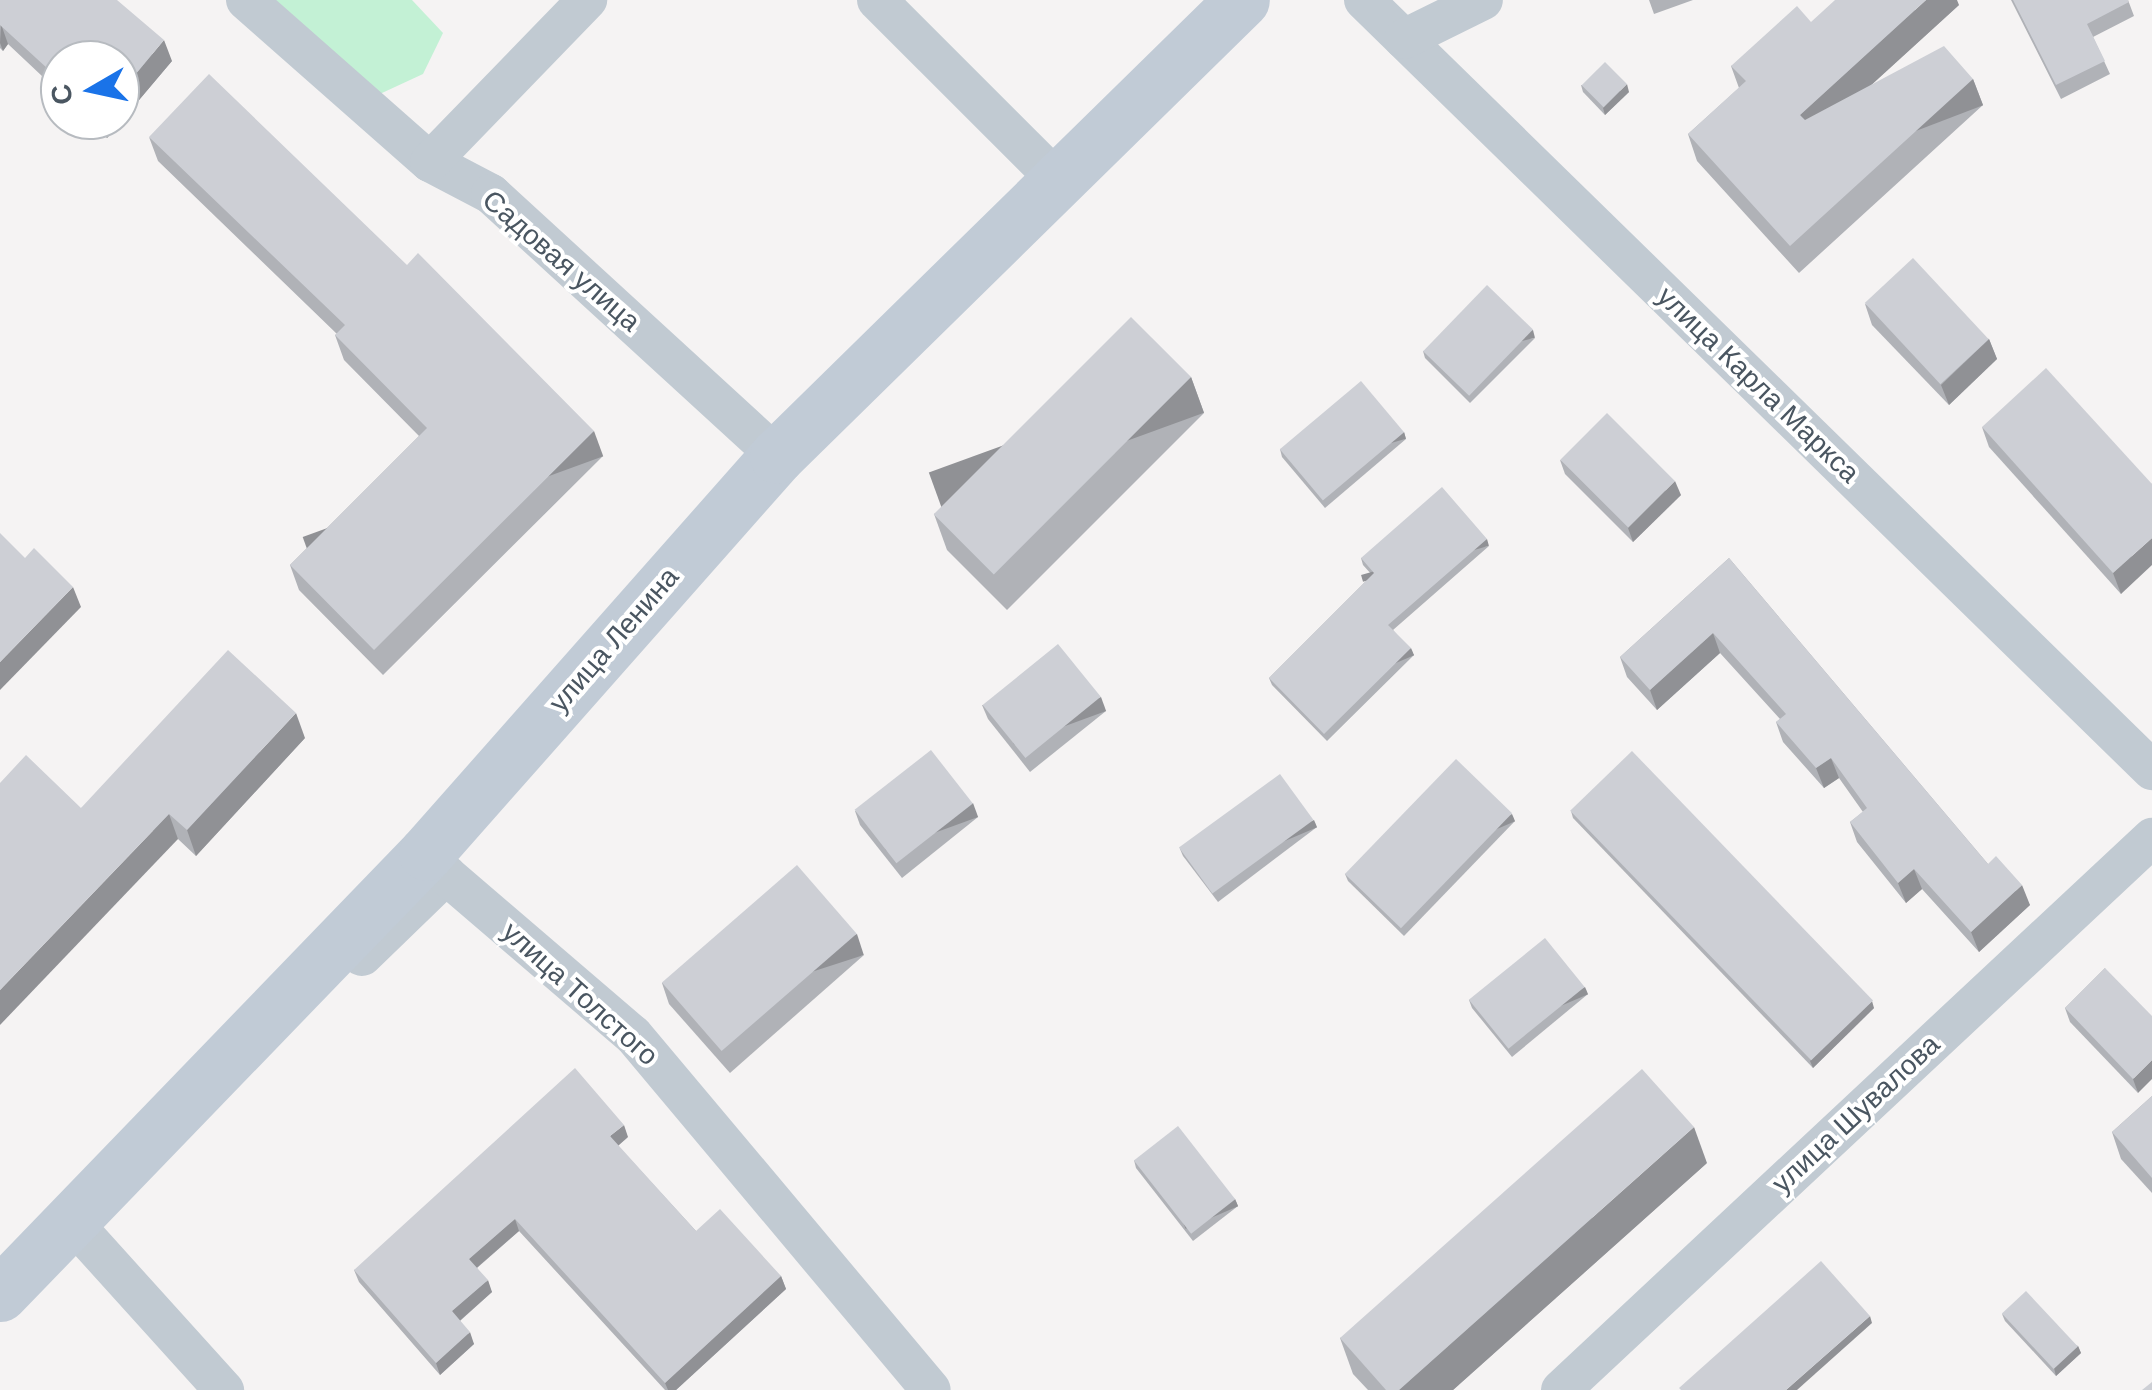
<!DOCTYPE html>
<html>
<head>
<meta charset="utf-8">
<style>
	body { margin:0 }
	#map { position:relative; width:2152px; height:1390px; overflow:hidden; background:#f5f3f3; font-family:Helvetica,sans-serif }
	div>[style] { position:absolute }
	[style*='--x'] { left:calc(var(--x)*1px); top:calc(var(--y)*1px); width:calc(var(--w)*1px); rotate:calc(var(--a)*1deg) }
	.green>* { inset:0; background:#c3f1d5 }
	.street>* { height:40px; margin:-20px; padding:0 20px; transform-origin:20px; border-radius:20px; background:#c1cad2 }
	.secondary>* { height:55px; margin:-27.5px; padding:0 27.5px; transform-origin:27.5px; border-radius:27.5px; background:#c1cbd6 }
	.wall>* { inset:0; background:#b0b2b7 }
	.shaded-wall>* { inset:0; background:#909195; transform-origin:0 0 }
	.building>* { inset:0; background:#cdcfd5; transform-origin:0 0 }
	span { translate:-50% -50%; white-space:nowrap; text-align:center; line-height:1.15; -webkit-text-stroke:8px #fff; paint-order:stroke }
	.street-label { font-size:28px; color:#4a5661 }
	.north { position:absolute; left:40px; top:40px; width:100px; height:100px; box-sizing:border-box; background:#fff; border:2px solid #b7bbc0; border-radius:50%; rotate:261deg; font-size:28px; font-weight:700; line-height:40px; text-align:center; color:#4a5661 }
	.north::after { content:''; display:block; margin:auto; width:35px; height:45px; background:#1a73e8; clip-path:polygon(50% 0,100% 100%,50% 72%,0 100%) }
</style>
</head>
<body>
<div id="map">
	<div class="green">
		<i style="clip-path:polygon(256px 0,412px 0,443px 33px,423px 74px,369px 99px)"></i>
	</div>
	<div class="street">
		<i style="--x:246;--y:0;--w:245;--a:41.4"></i>
		<i style="--x:430;--y:162;--w:69;--a:27.7"></i>
		<i style="--x:491;--y:194;--w:388;--a:42.5"></i>
		<i style="--x:877;--y:0;--w:252;--a:45"></i>
		<i style="--x:1364;--y:0;--w:1102;--a:44.34"></i>
		<i style="--x:1404;--y:39;--w:88;--a:-26.3"></i>
		<i style="--x:430;--y:162;--w:226;--a:-45.9"></i>
		<i style="--x:362;--y:956;--w:117;--a:-44"></i>
		<i style="--x:446;--y:875;--w:246;--a:40.6"></i>
		<i style="--x:633;--y:1035;--w:463;--a:50"></i>
		<i style="--x:72;--y:1222;--w:227;--a:47.9"></i>
		<i style="--x:1561;--y:1390;--w:809;--a:-43.05"></i>
	</div>
	<div class="secondary">
		<i style="--x:0;--y:1294;--w:613;--a:-45.99"></i>
		<i style="--x:426;--y:853;--w:530;--a:-48.52"></i>
		<i style="--x:777;--y:456;--w:651;--a:-44.44"></i>
	</div>
	<div class="wall">
		<i style="clip-path:polygon(0 0,172px 61px,107px 138px,88px 120px,120px 120px,60px 60px,60px 93px,8px 44px,3px 51px,0 48px)"></i>
		<i style="clip-path:polygon(1649px 0,1693px 0,1654px 14px)"></i>
		<i style="clip-path:polygon(2011px 0,2128px 0,2134px 16px,2093px 37px,2110px 74px,2061px 99px)"></i>
		<i style="clip-path:polygon(1959px 5px,1871px 85px,1973px 79px,1983px 105px,1799px 273px,1697px 161px,1688px 134px,1739px 88px,1731px 66px,1811px 22px)"></i>
		<i style="clip-path:polygon(1581px 85px,1629px 92px,1605px 115px,1583px 92px)"></i>
		<i style="clip-path:polygon(149px 137px,603px 456px,383px 675px,299px 590px,290px 565px,419px 436px,344px 360px,335px 335px,337px 334px,158px 161px)"></i>
		<i style="clip-path:polygon(1865px 304px,1989px 339px,1997px 359px,1949px 405px,1872px 325px)"></i>
		<i style="clip-path:polygon(1535px 338px,1470px 403px,1425px 358px,1423px 351px)"></i>
		<i style="clip-path:polygon(1191px 377px,1204px 413px,1007px 610px,947px 550px,934px 514px)"></i>
		<i style="clip-path:polygon(1982px 427px,2152px 484px,2121px 594px,1989px 447px)"></i>
		<i style="clip-path:polygon(1404px 432px,1406px 439px,1325px 508px,1282px 457px,1280px 449px)"></i>
		<i style="clip-path:polygon(1560px 460px,1681px 495px,1633px 542px,1565px 474px)"></i>
		<i style="clip-path:polygon(1489px 546px,1393px 630px,1414px 655px,1327px 741px,1272px 685px,1269px 678px,1372px 575px,1363px 565px,1361px 558px)"></i>
		<i style="clip-path:polygon(1729px 558px,1988px 864px,2030px 905px,1979px 952px,1922px 889px,1906px 903px,1857px 842px,1850px 822px,1863px 812px,1839px 778px,1824px 788px,1783px 742px,1776px 722px,1780px 719px,1720px 653px,1657px 710px,1627px 677px,1620px 657px)"></i>
		<i style="clip-path:polygon(982px 705px,1106px 711px,1030px 772px,988px 719px)"></i>
		<i style="clip-path:polygon(305px 738px,196px 856px,178px 839px,81px 808px)"></i>
		<i style="clip-path:polygon(855px 811px,978px 817px,902px 878px,860px 825px)"></i>
		<i style="clip-path:polygon(1571px 811px,1874px 1008px,1813px 1068px,1573px 818px)"></i>
		<i style="clip-path:polygon(1515px 821px,1404px 936px,1348px 881px,1345px 874px)"></i>
		<i style="clip-path:polygon(1317px 827px,1218px 902px,1183px 856px,1180px 849px)"></i>
		<i style="clip-path:polygon(864px 955px,730px 1073px,669px 1004px,662px 983px)"></i>
		<i style="clip-path:polygon(2105px 968px,2138px 1093px,2070px 1022px,2065px 1008px)"></i>
		<i style="clip-path:polygon(1588px 994px,1512px 1057px,1472px 1008px,1469px 1000px)"></i>
		<i style="clip-path:polygon(2152px 1096px,2152px 1193px,2121px 1159px,2112px 1132px)"></i>
		<i style="clip-path:polygon(628px 1137px,618px 1146px,696px 1231px,781px 1276px,786px 1289px,676px 1390px,665px 1390px,519px 1231px,477px 1268px,492px 1292px,460px 1321px,474px 1344px,440px 1375px,359px 1282px,354px 1270px)"></i>
		<i style="clip-path:polygon(1134px 1160px,1235px 1199px,1238px 1206px,1193px 1241px,1136px 1168px)"></i>
		<i style="clip-path:polygon(1707px 1163px,1453px 1390px,1368px 1390px,1353px 1374px,1340px 1338px)"></i>
		<i style="clip-path:polygon(2002px 1314px,2078px 1346px,2081px 1353px,2056px 1376px,2005px 1321px)"></i>
	</div>
	<div class="shaded-wall">
		<i style="clip-path:polygon(1926px 0,1957px 0,1959px 5px,1810px 141px,1800px 115px)"></i>
		<i style="clip-path:polygon(1px 24px,8px 44px,3px 51px,0 43px)"></i>
		<i style="clip-path:polygon(164px 40px,172px 61px,107px 138px,101px 120px,120px 120px,120px 93px)"></i>
		<i style="left:1973px;top:79px;width:28px;height:248px;rotate:69deg"></i>
		<i style="clip-path:polygon(1627px 84px,1629px 92px,1605px 115px,1603px 108px)"></i>
		<i style="left:1533px;top:330px;width:8px;height:93px;rotate:76deg"></i>
		<i style="clip-path:polygon(1989px 339px,1997px 359px,1949px 405px,1941px 385px)"></i>
		<i style="left:1191px;top:377px;width:38px;height:279px;rotate:70deg"></i>
		<i style="left:594px;top:431px;width:27px;height:310px;rotate:70deg"></i>
		<i style="left:1404px;top:432px;width:7px;height:106px;rotate:74deg"></i>
		<i style="clip-path:polygon(1675px 481px,1681px 495px,1633px 542px,1628px 528px)"></i>
		<i style="clip-path:polygon(2152px 538px,2152px 565px,2121px 594px,2113px 573px)"></i>
		<i style="left:1487px;top:539px;width:7px;height:131px;rotate:74deg"></i>
		<i style="clip-path:polygon(73px 587px,81px 607px,0 690px,0 662px)"></i>
		<i style="clip-path:polygon(1713px 633px,1720px 653px,1657px 710px,1650px 690px)"></i>
		<i style="left:1411px;top:648px;width:8px;height:122px;rotate:67deg"></i>
		<i style="left:1101px;top:697px;width:15px;height:98px;rotate:70deg"></i>
		<i style="clip-path:polygon(296px 713px,305px 738px,196px 856px,187px 830px)"></i>
		<i style="clip-path:polygon(1831px 758px,1839px 778px,1824px 788px,1816px 768px)"></i>
		<i style="left:973px;top:803px;width:15px;height:98px;rotate:70deg"></i>
		<i style="clip-path:polygon(169px 814px,178px 839px,0 1025px,0 990px)"></i>
		<i style="left:1512px;top:814px;width:8px;height:159px;rotate:67deg"></i>
		<i style="left:1314px;top:820px;width:8px;height:124px;rotate:67deg"></i>
		<i style="clip-path:polygon(1914px 869px,1922px 889px,1906px 903px,1898px 883px)"></i>
		<i style="clip-path:polygon(2022px 885px,2030px 905px,1979px 952px,1971px 932px)"></i>
		<i style="left:857px;top:934px;width:22px;height:179px;rotate:72deg"></i>
		<i style="left:1585px;top:987px;width:8px;height:99px;rotate:67deg"></i>
		<i style="clip-path:polygon(1872px 1001px,1874px 1008px,1813px 1068px,1810px 1061px)"></i>
		<i style="clip-path:polygon(2152px 1060px,2152px 1079px,2138px 1093px,2133px 1079px)"></i>
		<i style="clip-path:polygon(624px 1125px,628px 1137px,614px 1149px,610px 1136px)"></i>
		<i style="clip-path:polygon(1694px 1127px,1707px 1163px,1453px 1390px,1399px 1390px)"></i>
		<i style="left:1235px;top:1199px;width:8px;height:57px;rotate:67deg"></i>
		<i style="clip-path:polygon(515px 1219px,519px 1231px,473px 1271px,469px 1259px)"></i>
		<i style="clip-path:polygon(781px 1276px,786px 1289px,676px 1390px,668px 1390px,665px 1383px)"></i>
		<i style="clip-path:polygon(488px 1280px,492px 1292px,456px 1324px,452px 1311px)"></i>
		<i style="clip-path:polygon(1870px 1316px,1872px 1323px,1797px 1390px,1786px 1390px)"></i>
		<i style="clip-path:polygon(470px 1332px,474px 1344px,440px 1375px,436px 1363px)"></i>
		<i style="clip-path:polygon(2078px 1346px,2081px 1353px,2056px 1376px,2054px 1368px)"></i>
	</div>
	<div class="building">
		<i style="clip-path:polygon(0 0,117px 0,164px 40px,120px 93px,120px 60px,60px 60px,60px 80px,0 25px)"></i>
		<i style="clip-path:polygon(1835px 0,1926px 0,1800px 115px,1805px 120px,1944px 46px,1973px 79px,1790px 246px,1688px 134px,1746px 81px,1731px 66px,1797px 6px,1811px 22px)"></i>
		<i style="clip-path:polygon(2013px 0,2128px 0,2129px 2px,2087px 24px,2105px 61px,2056px 85px)"></i>
		<i style="left:1605px;top:62px;width:31px;height:33px;rotate:45deg"></i>
		<i style="clip-path:polygon(209px 74px,407px 265px,418px 253px,594px 431px,374px 650px,290px 565px,427px 428px,335px 335px,345px 325px,149px 137px)"></i>
		<i style="left:1913px;top:258px;width:111px;height:66px;rotate:47deg"></i>
		<i style="left:1487px;top:285px;width:64px;height:92px;rotate:44deg"></i>
		<i style="left:1131px;top:317px;width:85px;height:279px;rotate:45deg"></i>
		<i style="clip-path:polygon(2046px 368px,2152px 484px,2152px 538px,2113px 573px,1982px 427px)"></i>
		<i style="left:1361px;top:381px;width:67px;height:106px;rotate:50deg"></i>
		<i style="left:1607px;top:413px;width:96px;height:66px;rotate:45deg"></i>
		<i style="clip-path:polygon(1442px 487px,1487px 539px,1388px 625px,1411px 648px,1324px 734px,1269px 678px,1374px 573px,1361px 558px)"></i>
		<i style="clip-path:polygon(0 533px,25px 558px,34px 548px,73px 587px,0 662px)"></i>
		<i style="clip-path:polygon(1729px 558px,1988px 864px,1996px 856px,2022px 885px,1971px 932px,1914px 869px,1898px 883px,1850px 822px,1867px 808px,1831px 758px,1816px 768px,1776px 722px,1786px 714px,1713px 633px,1650px 690px,1620px 657px)"></i>
		<i style="left:1058px;top:644px;width:68px;height:97px;rotate:51deg"></i>
		<i style="clip-path:polygon(228px 650px,296px 713px,187px 830px,169px 814px,0 990px,0 783px,26px 755px,81px 808px)"></i>
		<i style="left:931px;top:750px;width:68px;height:97px;rotate:52deg"></i>
		<i style="left:1632px;top:751px;width:347px;height:86px;rotate:46deg"></i>
		<i style="left:1456px;top:759px;width:78px;height:160px;rotate:44deg"></i>
		<i style="left:1280px;top:774px;width:57px;height:125px;rotate:54deg"></i>
		<i style="left:797px;top:865px;width:91px;height:179px;rotate:49deg"></i>
		<i style="left:1545px;top:938px;width:63px;height:98px;rotate:51deg"></i>
		<i style="clip-path:polygon(2105px 968px,2152px 1016px,2152px 1060px,2133px 1079px,2065px 1008px)"></i>
		<i style="clip-path:polygon(575px 1068px,624px 1125px,610px 1136px,696px 1231px,720px 1209px,781px 1276px,665px 1383px,515px 1219px,469px 1259px,488px 1280px,452px 1311px,470px 1332px,436px 1363px,354px 1270px)"></i>
		<i style="clip-path:polygon(1642px 1069px,1694px 1127px,1399px 1390px,1386px 1390px,1340px 1338px)"></i>
		<i style="clip-path:polygon(2152px 1096px,2152px 1178px,2112px 1132px)"></i>
		<i style="left:1178px;top:1126px;width:93px;height:56px;rotate:52deg"></i>
		<i style="clip-path:polygon(1821px 1261px,1870px 1316px,1786px 1390px,1681px 1390px,1679px 1388px)"></i>
		<i style="left:2026px;top:1291px;width:76px;height:33px;rotate:47deg"></i>
		<i style="clip-path:polygon(2152px 1382px,2152px 1390px,2142px 1390px)"></i>
	</div>
	<div class="street-label">
		<span style="left:561px;top:261px;rotate:41deg">Садовая улица</span>
		<span style="left:1758px;top:385px;rotate:44deg">улица Карла Маркса</span>
		<span style="left:614px;top:640px;rotate:-49deg">улица Ленина</span>
		<span style="left:580px;top:994px;rotate:42deg">улица Толстого</span>
		<span style="left:1856px;top:1114px;rotate:-43deg">улица Шувалова</span>
	</div>
	<div class="north">С</div>
</div>
</body>
</html>
